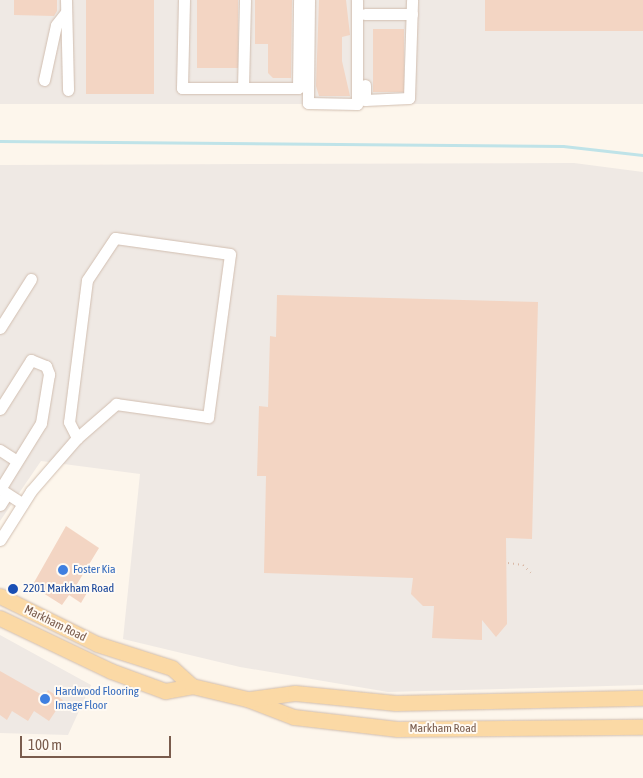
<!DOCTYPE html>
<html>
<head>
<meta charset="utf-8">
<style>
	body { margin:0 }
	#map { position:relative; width:643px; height:778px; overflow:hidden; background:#fdf6ec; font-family:"Asap Condensed",sans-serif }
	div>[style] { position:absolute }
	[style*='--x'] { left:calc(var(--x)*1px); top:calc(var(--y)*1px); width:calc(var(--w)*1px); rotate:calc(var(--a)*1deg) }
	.industrial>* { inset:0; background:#efe9e4; transform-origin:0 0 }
	.stream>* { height:3px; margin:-1.5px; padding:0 1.5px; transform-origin:1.5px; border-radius:1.5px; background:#bfe3e8 }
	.building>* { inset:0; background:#f3d5c3; transform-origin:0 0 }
	.path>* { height:2px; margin-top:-1px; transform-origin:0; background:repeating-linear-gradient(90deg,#d9b8a5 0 1px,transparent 0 5px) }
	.roads { filter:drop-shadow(0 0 1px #d1beb0) drop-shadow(0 0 1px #d1beb0) }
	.minor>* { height:11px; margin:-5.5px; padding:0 5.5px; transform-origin:5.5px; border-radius:5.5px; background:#fff }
	.major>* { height:15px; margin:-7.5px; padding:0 7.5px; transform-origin:7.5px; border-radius:7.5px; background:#fbd9a5 }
	.dots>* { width:14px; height:14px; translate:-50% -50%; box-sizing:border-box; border:2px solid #fffaf3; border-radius:50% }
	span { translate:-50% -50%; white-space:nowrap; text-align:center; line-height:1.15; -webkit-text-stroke:4px #fffaf3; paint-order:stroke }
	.shop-label { font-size:12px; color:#366cbe }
	.left { translate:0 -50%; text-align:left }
	.transit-label { font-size:12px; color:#164399 }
	.street-label { font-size:12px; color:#7a5c4d }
	.scale { position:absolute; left:20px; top:736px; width:151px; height:22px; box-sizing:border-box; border:2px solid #7a5c4d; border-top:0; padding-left:6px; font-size:15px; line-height:18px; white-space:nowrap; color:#7a5c4d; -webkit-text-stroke:4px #fffaf3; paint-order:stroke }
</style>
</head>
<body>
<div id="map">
	<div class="industrial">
		<i style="left:0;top:0;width:643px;height:104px"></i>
		<i style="clip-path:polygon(574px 163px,643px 172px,643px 685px,388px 692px,240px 667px,123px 639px,140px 474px,41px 461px,0 521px,0 165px)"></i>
		<i style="clip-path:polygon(0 635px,91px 685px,68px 735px,0 733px)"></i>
	</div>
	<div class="stream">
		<i style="--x:0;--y:141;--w:563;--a:0.51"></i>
		<i style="--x:563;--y:146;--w:81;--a:6.4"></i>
	</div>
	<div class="building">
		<i style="clip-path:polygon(14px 0,57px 0,57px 11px,54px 16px,14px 15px)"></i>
		<i style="left:86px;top:0;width:68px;height:94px"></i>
		<i style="left:197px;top:0;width:41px;height:68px"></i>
		<i style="clip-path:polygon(255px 0,292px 0,291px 78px,273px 78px,268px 73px,268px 44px,255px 44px)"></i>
		<i style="clip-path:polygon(319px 0,346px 0,350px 35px,342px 37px,342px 61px,350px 96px,319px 96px,316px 86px)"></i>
		<i style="left:485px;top:0;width:158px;height:31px"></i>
		<i style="left:373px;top:29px;width:31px;height:63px"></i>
		<i style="clip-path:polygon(277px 295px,538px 302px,532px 539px,506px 538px,507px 624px,496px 637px,482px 620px,482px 640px,432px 638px,434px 606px,423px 606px,411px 594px,413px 578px,264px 573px,266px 476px,257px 476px,259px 406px,268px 407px,270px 336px,276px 337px)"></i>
		<i style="clip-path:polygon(66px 526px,99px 548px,77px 584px,88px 591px,81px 603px,69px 595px,62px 605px,32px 586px)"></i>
		<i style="clip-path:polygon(0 671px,44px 696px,48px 690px,63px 700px,49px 721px,34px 711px,28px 721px,12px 711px,7px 720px,0 715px)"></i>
	</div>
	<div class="path">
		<i style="--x:508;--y:563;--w:15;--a:8"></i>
		<i style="--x:523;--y:565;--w:11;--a:45"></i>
	</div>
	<div class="roads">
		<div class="minor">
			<i style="--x:66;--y:0;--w:90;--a:88.7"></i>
			<i style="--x:184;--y:0;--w:88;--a:91.3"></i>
			<i style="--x:182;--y:88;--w:116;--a:0"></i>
			<i style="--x:298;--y:88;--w:88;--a:-89.3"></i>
			<i style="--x:309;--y:0;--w:103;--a:90.6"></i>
			<i style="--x:308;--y:103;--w:49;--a:1.2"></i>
			<i style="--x:357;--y:104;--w:104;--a:-90"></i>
			<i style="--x:365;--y:14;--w:47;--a:0"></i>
			<i style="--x:44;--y:80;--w:56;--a:-77.7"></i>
			<i style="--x:56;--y:25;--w:16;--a:-52"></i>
			<i style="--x:365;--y:85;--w:15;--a:90"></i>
			<i style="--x:365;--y:100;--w:44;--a:-2.6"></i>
			<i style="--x:409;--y:98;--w:98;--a:-88.2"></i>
			<i style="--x:243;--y:88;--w:88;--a:-88.7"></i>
			<i style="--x:0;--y:328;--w:58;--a:-57.7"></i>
			<i style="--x:0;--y:409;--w:58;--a:-57.7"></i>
			<i style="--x:31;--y:360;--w:16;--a:22"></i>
			<i style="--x:46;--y:366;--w:9;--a:69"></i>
			<i style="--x:49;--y:374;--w:50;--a:99.3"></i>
			<i style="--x:41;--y:423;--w:78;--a:121.8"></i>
			<i style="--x:0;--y:450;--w:20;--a:33"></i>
			<i style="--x:0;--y:489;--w:27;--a:33"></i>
			<i style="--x:0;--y:505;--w:13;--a:-58"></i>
			<i style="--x:0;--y:540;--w:58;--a:-57.7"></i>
			<i style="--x:31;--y:491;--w:70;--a:-49"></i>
			<i style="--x:77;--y:438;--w:52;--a:-41.1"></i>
			<i style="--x:116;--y:404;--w:93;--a:8"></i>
			<i style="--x:208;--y:417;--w:164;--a:-82.3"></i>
			<i style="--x:230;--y:254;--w:116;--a:-172.1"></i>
			<i style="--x:115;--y:238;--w:50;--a:123.7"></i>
			<i style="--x:87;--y:280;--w:143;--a:97.2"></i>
			<i style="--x:69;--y:422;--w:18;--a:63"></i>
		</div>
		<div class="major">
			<i style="--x:0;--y:596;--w:108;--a:26.3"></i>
			<i style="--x:97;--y:644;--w:79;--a:17.7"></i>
			<i style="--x:172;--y:668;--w:27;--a:42"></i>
			<i style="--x:0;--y:618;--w:123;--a:25.5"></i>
			<i style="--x:111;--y:671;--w:58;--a:20.3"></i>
			<i style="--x:165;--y:691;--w:27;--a:-10"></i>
			<i style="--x:192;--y:686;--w:57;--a:13.3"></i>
			<i style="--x:247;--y:699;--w:50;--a:21"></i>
			<i style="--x:294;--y:717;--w:104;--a:6.6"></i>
			<i style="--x:397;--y:729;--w:246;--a:-0.5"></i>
			<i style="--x:250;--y:699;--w:45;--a:-7.6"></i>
			<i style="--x:295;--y:693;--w:101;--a:5.7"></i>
			<i style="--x:396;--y:703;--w:247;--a:-1.2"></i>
		</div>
	</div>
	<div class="dots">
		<i style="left:63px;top:570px;background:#3f7fe0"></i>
		<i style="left:13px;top:589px;background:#1a4fb4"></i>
		<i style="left:45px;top:699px;background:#3f7fe0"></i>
	</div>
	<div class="shop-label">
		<span class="left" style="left:73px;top:570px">Foster Kia</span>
		<span class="left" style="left:55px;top:699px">Hardwood Flooring<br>Image Floor</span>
	</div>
	<div class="transit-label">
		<span class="left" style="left:23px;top:589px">2201 Markham Road</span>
	</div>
	<div class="street-label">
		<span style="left:55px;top:624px;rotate:26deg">Markham Road</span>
		<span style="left:443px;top:729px">Markham Road</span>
	</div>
	<div class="scale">100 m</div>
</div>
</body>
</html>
